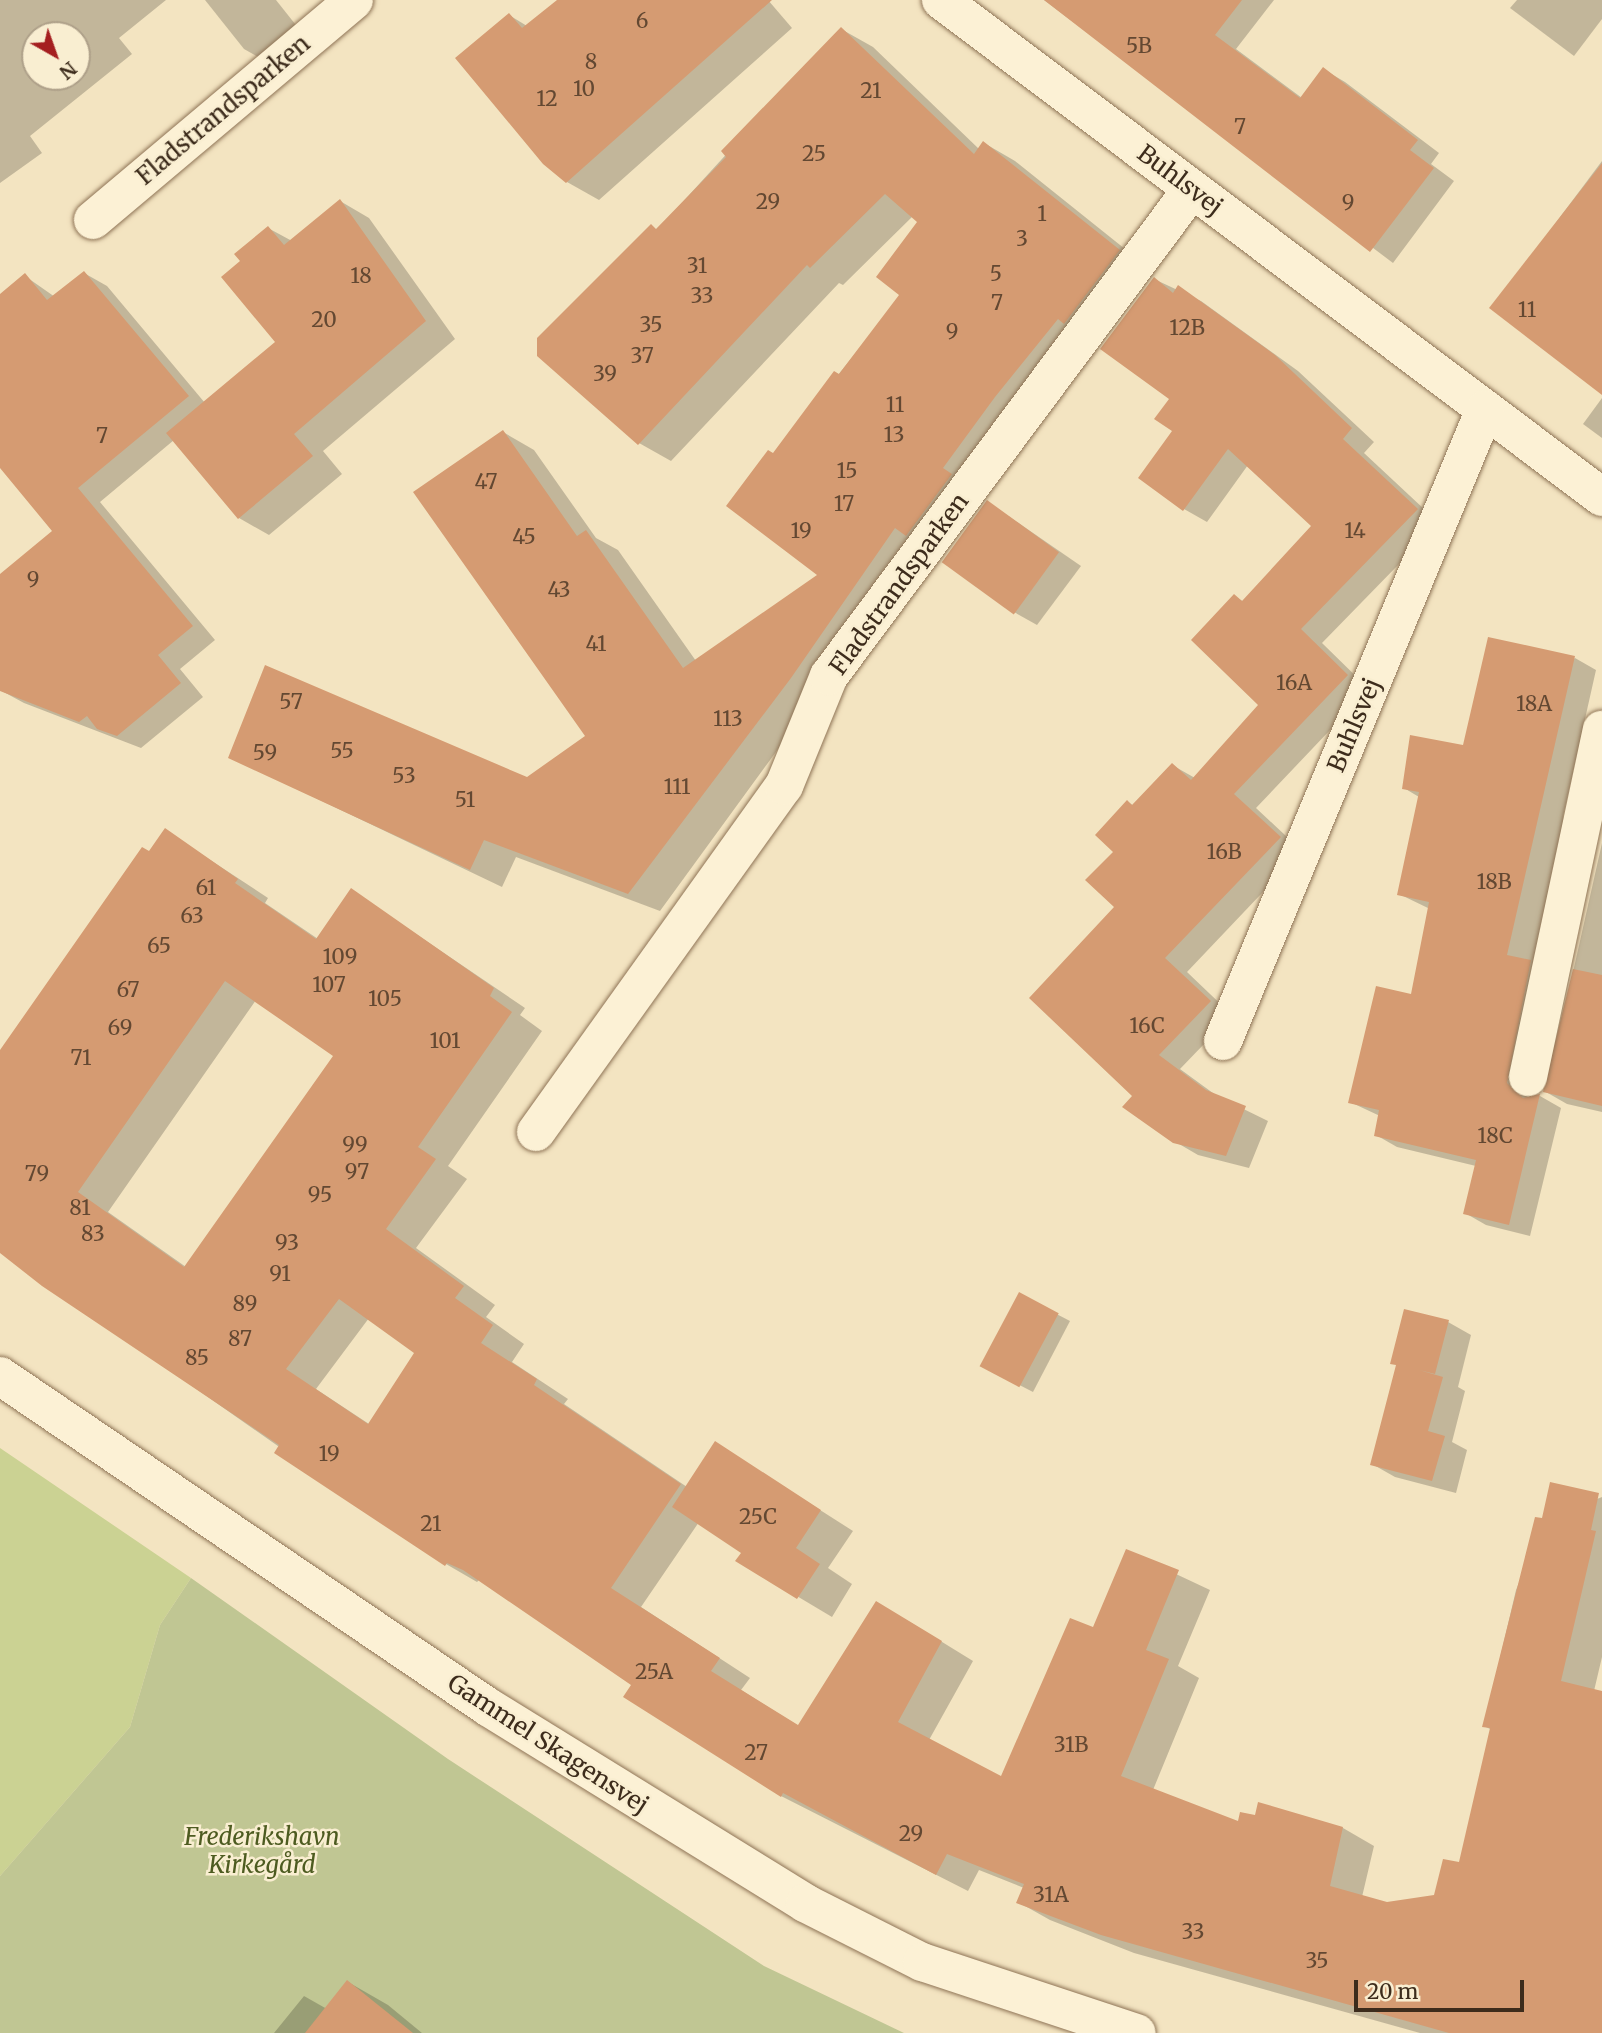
<!DOCTYPE html>
<html>
<head>
<meta charset="utf-8">
<style>
	body { margin:0 }
	#map { position:relative; width:1602px; height:2033px; overflow:hidden; background:#f3e4c1; font-family:Merriweather,serif }
	div>[style] { position:absolute }
	[style*='--x'] { left:calc(var(--x)*1px); top:calc(var(--y)*1px); width:calc(var(--w)*1px); rotate:calc(var(--a)*1deg) }
	.green>* { inset:0; background:#cbd293 }
	.cemetery>* { inset:0; background:#c0c693 }
	.shadow>* { inset:0; background:#0003 }
	.building>* { inset:0; background:#d59b72; transform-origin:0 0 }
	.roads { filter:drop-shadow(0 0 2px #8f7456) drop-shadow(0 0 2px #8f7456) }
	.minor>* { height:38px; margin:-19px; padding:0 19px; transform-origin:19px; border-radius:19px; background:#fcf1d5 }
	.tertiary>* { height:38px; margin:-19px; padding:0 19px; transform-origin:19px; border-radius:19px; background:#fcf1d5 }
	span { translate:-50% -50%; white-space:nowrap; text-align:center; line-height:1.15; -webkit-text-stroke:5px #f9eed1; paint-order:stroke }
	.number-label { font-size:21px; color:#634832 }
	.number-label span { -webkit-text-stroke-width:0 }
	.street-label { font-size:24px; color:#3d2c1c }
	.park-label { font-size:24px; color:#4d5b20; font-style:italic }
	.north { position:absolute; left:21px; top:21px; width:70px; height:70px; box-sizing:border-box; background:#f9eed1; border:2px solid #aea089; border-radius:50%; rotate:140deg; font-size:19px; font-weight:700; line-height:28px; text-align:center; color:#3d2c1c }
	.north::after { content:''; display:block; margin:auto; width:24px; height:32px; background:#a51f20; clip-path:polygon(50% 0,100% 100%,50% 72%,0 100%) }
	.scale { position:absolute; left:1354px; top:1980px; width:170px; height:32px; box-sizing:border-box; border:4px solid #3d2c1c; border-top:0; padding-left:9px; font-size:21px; line-height:24px; white-space:nowrap; color:#3d2c1c; -webkit-text-stroke:5px #f9eed1; paint-order:stroke }
</style>
</head>
<body>
<div id="map">
	<div class="green">
		<i style="clip-path:polygon(0 1448px,191px 1578px,160px 1625px,130px 1727px,0 1876px)"></i>
	</div>
	<div class="cemetery">
		<i style="clip-path:polygon(191px 1578px,448px 1759px,764px 1966px,904px 2033px,0 2033px,0 1876px,130px 1727px,160px 1625px)"></i>
	</div>
	<div class="shadow">
		<i style="clip-path:polygon(evenodd,0 0,166px 0,119px 38px,132px 54px,30px 136px,42px 153px,0 183px,0 0,35px 35px,77px 35px,77px 77px,35px 77px,35px 35px)"></i>
		<i style="clip-path:polygon(205px 0,276px 0,303px 34px,267px 62px,244px 49px)"></i>
		<i style="clip-path:polygon(559px 0,768px 0,792px 28px,599px 200px,567px 182px,509px 15px,527px 26px)"></i>
		<i style="clip-path:polygon(1044px 0,1274px 0,1236px 49px,1302px 98px,1323px 69px,1345px 82px,1439px 153px,1431px 164px,1454px 181px,1393px 263px)"></i>
		<i style="clip-path:polygon(1517px 0,1602px 0,1602px 19px,1574px 56px,1510px 8px)"></i>
		<i style="clip-path:polygon(841px 29px,873px 47px,979px 149px,984px 143px,1015px 161px,1150px 269px,926px 546px,660px 911px,516px 857px,502px 887px,230px 757px,527px 779px,587px 737px,503px 432px,534px 450px,596px 538px,618px 550px,696px 661px,820px 575px,774px 455px,902px 295px,919px 222px,913px 216px,843px 285px,839px 283px,671px 461px,639px 443px,657px 230px)"></i>
		<i style="clip-path:polygon(1602px 161px,1602px 393px,1492px 308px)"></i>
		<i style="clip-path:polygon(340px 201px,369px 218px,455px 339px,323px 451px,342px 474px,269px 535px,239px 518px,174px 440px,100px 502px,215px 640px,180px 669px,203px 697px,141px 748px,24px 703px,0 690px,0 576px,54px 531px,0 466px,0 298px,25px 276px,55px 297px,84px 273px,107px 286px,205px 403px,278px 342px,243px 261px,268px 228px,292px 241px)"></i>
		<i style="clip-path:polygon(1154px 279px,1201px 301px,1298px 371px,1374px 442px,1364px 453px,1439px 523px,1322px 643px,1369px 689px,1256px 808px,1302px 851px,1187px 972px,1232px 1015px,1180px 1069px,1217px 1096px,1268px 1121px,1249px 1168px,1198px 1155px,1174px 1141px,1135px 1096px,1115px 852px,1128px 802px,1134px 806px,1172px 765px,1195px 778px,1261px 705px,1234px 596px,1244px 602px,1314px 526px,1248px 465px,1207px 522px,1184px 509px)"></i>
		<i style="clip-path:polygon(1602px 398px,1602px 438px,1583px 424px)"></i>
		<i style="clip-path:polygon(988px 502px,1081px 566px,1037px 625px,1014px 612px)"></i>
		<i style="clip-path:polygon(1575px 658px,1596px 670px,1563px 817px,1582px 828px,1527px 1086px,1532px 1098px,1540px 1096px,1561px 1108px,1530px 1236px,1486px 1225px,1465px 1213px,1476px 1166px,1397px 1147px,1376px 1135px,1380px 1116px,1350px 1102px,1412px 996px,1430px 909px,1399px 894px,1419px 797px,1404px 788px,1465px 747px)"></i>
		<i style="clip-path:polygon(evenodd,166px 831px,268px 898px,265px 903px,318px 939px,351px 890px,525px 1008px,520px 1015px,542px 1031px,448px 1166px,467px 1179px,416px 1248px,495px 1305px,486px 1317px,524px 1344px,512px 1362px,568px 1399px,564px 1404px,687px 1487px,715px 1443px,853px 1531px,828px 1568px,852px 1584px,832px 1617px,738px 1561px,744px 1552px,699px 1522px,641px 1607px,750px 1678px,741px 1690px,800px 1727px,908px 1621px,973px 1661px,929px 1740px,1002px 1779px,1094px 1629px,1127px 1551px,1210px 1590px,1178px 1666px,1199px 1678px,1153px 1790px,1239px 1823px,1256px 1817px,1259px 1804px,1343px 1828px,1374px 1846px,1362px 1897px,1386px 1904px,1435px 1897px,1460px 1864px,1492px 1730px,1484px 1726px,1516px 1590px,1544px 1520px,1602px 1497px,1602px 1657px,1594px 1691px,1602px 1693px,1602px 2033px,1420px 2033px,1134px 1953px,1050px 1920px,1018px 1902px,1024px 1888px,979px 1870px,968px 1891px,781px 1796px,633px 1685px,480px 1579px,477px 1582px,446px 1564px,0 1251px,0 1053px,166px 831px,256px 1000px,335px 1055px,186px 1267px,108px 1212px,256px 1000px,166px 831px,369px 1318px,417px 1353px,369px 1424px,316px 1389px,369px 1318px)"></i>
		<i style="clip-path:polygon(1602px 843px,1602px 1112px,1567px 1104px,1546px 1092px)"></i>
		<i style="clip-path:polygon(1020px 1295px,1070px 1321px,1033px 1392px,992px 1371px)"></i>
		<i style="clip-path:polygon(1448px 1322px,1471px 1335px,1458px 1387px,1465px 1391px,1452px 1442px,1467px 1450px,1456px 1493px,1395px 1477px,1372px 1464px,1398px 1366px)"></i>
		<i style="clip-path:polygon(348px 1982px,388px 2005px,422px 2033px,274px 2033px,304px 1996px,327px 2009px)"></i>
	</div>
	<div class="building">
		<i style="clip-path:polygon(557px 0,772px 0,566px 183px,543px 164px,455px 58px,509px 13px,522px 28px)"></i>
		<i style="clip-path:polygon(1044px 0,1242px 0,1215px 35px,1300px 98px,1323px 67px,1418px 140px,1410px 150px,1434px 168px,1370px 252px)"></i>
		<i style="clip-path:polygon(841px 27px,974px 154px,983px 141px,1120px 250px,1064px 324px,1058px 319px,995px 397px,943px 468px,952px 474px,906px 536px,895px 528px,791px 678px,628px 894px,484px 840px,470px 870px,228px 758px,265px 665px,527px 777px,585px 736px,413px 492px,503px 430px,577px 536px,586px 530px,683px 668px,817px 575px,726px 506px,768px 450px,773px 453px,834px 371px,839px 374px,899px 295px,876px 277px,917px 222px,885px 194px,810px 268px,807px 265px,638px 445px,537px 356px,537px 338px,651px 224px,656px 229px,726px 157px,721px 151px)"></i>
		<i style="clip-path:polygon(1602px 163px,1602px 395px,1489px 308px)"></i>
		<i style="clip-path:polygon(340px 199px,426px 321px,294px 434px,313px 456px,238px 519px,166px 433px,275px 342px,221px 277px,240px 261px,234px 254px,268px 226px,284px 245px)"></i>
		<i style="clip-path:polygon(84px 271px,189px 396px,78px 488px,193px 626px,158px 655px,181px 683px,117px 736px,97px 729px,87px 716px,79px 722px,0 691px,0 574px,52px 531px,0 468px,0 294px,25px 273px,47px 300px)"></i>
		<i style="clip-path:polygon(1154px 277px,1173px 293px,1178px 285px,1275px 355px,1352px 428px,1343px 439px,1418px 509px,1301px 629px,1348px 675px,1234px 794px,1281px 837px,1165px 958px,1211px 1001px,1159px 1055px,1206px 1090px,1246px 1106px,1226px 1156px,1173px 1143px,1122px 1107px,1132px 1096px,1029px 998px,1114px 907px,1085px 880px,1113px 852px,1095px 835px,1127px 800px,1132px 805px,1172px 763px,1191px 780px,1258px 705px,1191px 640px,1234px 594px,1242px 601px,1311px 526px,1228px 449px,1183px 511px,1138px 478px,1172px 431px,1154px 419px,1169px 399px,1100px 349px)"></i>
		<i style="left:987px;top:500px;width:89px;height:77px;rotate:36deg"></i>
		<i style="clip-path:polygon(1488px 637px,1575px 656px,1507px 955px,1531px 960px,1507px 1083px,1523px 1098px,1540px 1094px,1509px 1225px,1463px 1214px,1476px 1160px,1374px 1136px,1379px 1110px,1348px 1103px,1376px 986px,1411px 994px,1429px 902px,1397px 895px,1419px 792px,1402px 789px,1410px 735px,1463px 745px)"></i>
		<i style="clip-path:polygon(evenodd,165px 828px,238px 879px,235px 883px,316px 939px,351px 888px,494px 988px,490px 996px,512px 1012px,418px 1147px,436px 1159px,386px 1229px,464px 1286px,455px 1298px,493px 1325px,481px 1343px,537px 1379px,534px 1385px,681px 1484px,611px 1588px,720px 1658px,711px 1671px,798px 1725px,876px 1601px,942px 1641px,898px 1722px,1001px 1776px,1070px 1618px,1093px 1627px,1126px 1549px,1179px 1570px,1146px 1650px,1169px 1659px,1121px 1776px,1238px 1821px,1240px 1812px,1255px 1815px,1258px 1802px,1343px 1827px,1330px 1886px,1387px 1902px,1434px 1895px,1443px 1859px,1459px 1862px,1490px 1728px,1482px 1727px,1535px 1517px,1542px 1518px,1550px 1482px,1599px 1493px,1591px 1530px,1596px 1531px,1561px 1681px,1602px 1691px,1602px 2033px,1449px 2033px,1101px 1935px,1016px 1903px,1024px 1884px,947px 1854px,936px 1875px,783px 1793px,781px 1797px,623px 1697px,631px 1685px,463px 1570px,447px 1563px,445px 1566px,274px 1453px,279px 1445px,42px 1286px,0 1253px,0 1050px,142px 847px,149px 851px,165px 828px,225px 981px,333px 1056px,184px 1267px,78px 1192px,225px 981px,165px 828px,339px 1299px,414px 1353px,368px 1424px,286px 1369px,339px 1299px)"></i>
		<i style="clip-path:polygon(1573px 969px,1602px 975px,1602px 1106px,1543px 1092px)"></i>
		<i style="left:1019px;top:1292px;width:45px;height:84px;rotate:28deg"></i>
		<i style="clip-path:polygon(1404px 1309px,1449px 1320px,1435px 1374px,1419px 1370px,1443px 1377px,1428px 1431px,1445px 1436px,1432px 1481px,1370px 1465px,1396px 1365px,1390px 1364px)"></i>
		<i style="clip-path:polygon(715px 1441px,821px 1510px,796px 1548px,820px 1564px,797px 1599px,735px 1561px,741px 1553px,672px 1507px)"></i>
		<i style="clip-path:polygon(347px 1980px,413px 2033px,305px 2033px)"></i>
	</div>
	<div class="roads">
		<div class="minor">
			<i style="--x:941;--y:0;--w:827;--a:36.94"></i>
			<i style="--x:93;--y:220;--w:341;--a:-40.1"></i>
			<i style="--x:1223;--y:1041;--w:684;--a:-67.48"></i>
			<i style="--x:1528;--y:1077;--w:355;--a:-78"></i>
			<i style="--x:536;--y:1132;--w:426;--a:-54.4"></i>
			<i style="--x:784;--y:786;--w:119;--a:-67.8"></i>
			<i style="--x:829;--y:676;--w:607;--a:-53.3"></i>
		</div>
		<div class="tertiary">
			<i style="--x:0;--y:1376;--w:590;--a:34.15"></i>
			<i style="--x:488;--y:1707;--w:373;--a:31.7"></i>
			<i style="--x:805;--y:1903;--w:131;--a:26.8"></i>
			<i style="--x:922;--y:1962;--w:226;--a:18.3"></i>
		</div>
	</div>
	<div class="number-label">
		<span style="left:642px;top:21px">6</span>
		<span style="left:1139px;top:46px">5B</span>
		<span style="left:591px;top:62px">8</span>
		<span style="left:584px;top:89px">10</span>
		<span style="left:871px;top:91px">21</span>
		<span style="left:547px;top:99px">12</span>
		<span style="left:1240px;top:127px">7</span>
		<span style="left:814px;top:154px">25</span>
		<span style="left:768px;top:202px">29</span>
		<span style="left:1348px;top:203px">9</span>
		<span style="left:1042px;top:214px">1</span>
		<span style="left:1022px;top:239px">3</span>
		<span style="left:697px;top:266px">31</span>
		<span style="left:996px;top:274px">5</span>
		<span style="left:361px;top:276px">18</span>
		<span style="left:702px;top:296px">33</span>
		<span style="left:997px;top:303px">7</span>
		<span style="left:1527px;top:310px">11</span>
		<span style="left:324px;top:320px">20</span>
		<span style="left:651px;top:325px">35</span>
		<span style="left:1187px;top:328px">12B</span>
		<span style="left:952px;top:332px">9</span>
		<span style="left:642px;top:356px">37</span>
		<span style="left:605px;top:374px">39</span>
		<span style="left:895px;top:405px">11</span>
		<span style="left:894px;top:435px">13</span>
		<span style="left:102px;top:436px">7</span>
		<span style="left:847px;top:471px">15</span>
		<span style="left:486px;top:482px">47</span>
		<span style="left:844px;top:504px">17</span>
		<span style="left:801px;top:531px">19</span>
		<span style="left:1355px;top:531px">14</span>
		<span style="left:524px;top:537px">45</span>
		<span style="left:33px;top:580px">9</span>
		<span style="left:559px;top:590px">43</span>
		<span style="left:596px;top:644px">41</span>
		<span style="left:1294px;top:683px">16A</span>
		<span style="left:291px;top:702px">57</span>
		<span style="left:1534px;top:704px">18A</span>
		<span style="left:728px;top:719px">113</span>
		<span style="left:342px;top:751px">55</span>
		<span style="left:265px;top:753px">59</span>
		<span style="left:404px;top:776px">53</span>
		<span style="left:677px;top:787px">111</span>
		<span style="left:465px;top:800px">51</span>
		<span style="left:1224px;top:852px">16B</span>
		<span style="left:1494px;top:882px">18B</span>
		<span style="left:206px;top:888px">61</span>
		<span style="left:192px;top:916px">63</span>
		<span style="left:159px;top:946px">65</span>
		<span style="left:340px;top:957px">109</span>
		<span style="left:329px;top:985px">107</span>
		<span style="left:128px;top:990px">67</span>
		<span style="left:385px;top:999px">105</span>
		<span style="left:1147px;top:1026px">16C</span>
		<span style="left:120px;top:1028px">69</span>
		<span style="left:445px;top:1041px">101</span>
		<span style="left:81px;top:1058px">71</span>
		<span style="left:1495px;top:1136px">18C</span>
		<span style="left:355px;top:1145px">99</span>
		<span style="left:357px;top:1172px">97</span>
		<span style="left:37px;top:1174px">79</span>
		<span style="left:320px;top:1195px">95</span>
		<span style="left:80px;top:1208px">81</span>
		<span style="left:93px;top:1234px">83</span>
		<span style="left:287px;top:1243px">93</span>
		<span style="left:280px;top:1274px">91</span>
		<span style="left:245px;top:1304px">89</span>
		<span style="left:240px;top:1339px">87</span>
		<span style="left:197px;top:1358px">85</span>
		<span style="left:329px;top:1454px">19</span>
		<span style="left:758px;top:1517px">25C</span>
		<span style="left:431px;top:1524px">21</span>
		<span style="left:654px;top:1672px">25A</span>
		<span style="left:1071px;top:1745px">31B</span>
		<span style="left:756px;top:1753px">27</span>
		<span style="left:911px;top:1834px">29</span>
		<span style="left:1051px;top:1895px">31A</span>
		<span style="left:1193px;top:1932px">33</span>
		<span style="left:1317px;top:1961px">35</span>
	</div>
	<div class="street-label">
		<span style="left:223px;top:110px;rotate:-40deg">Fladstrandsparken</span>
		<span style="left:1180px;top:180px;rotate:37deg">Buhlsvej</span>
		<span style="left:899px;top:584px;rotate:-54deg">Fladstrandsparken</span>
		<span style="left:1354px;top:725px;rotate:-67deg">Buhlsvej</span>
		<span style="left:548px;top:1744px;rotate:33deg">Gammel Skagensvej</span>
	</div>
	<div class="park-label">
		<span style="left:262px;top:1851px">Frederikshavn<br>Kirkegård</span>
	</div>
	<div class="north">N</div>
	<div class="scale">20 m</div>
</div>
</body>
</html>
